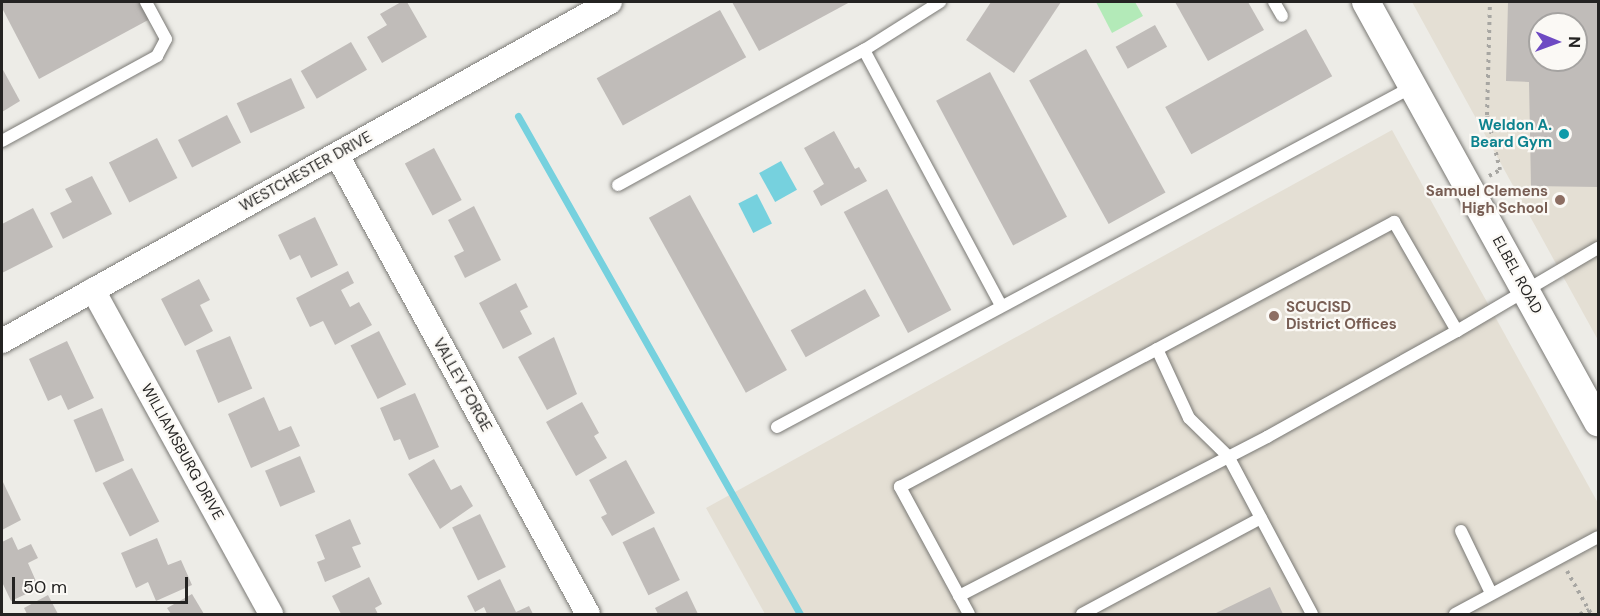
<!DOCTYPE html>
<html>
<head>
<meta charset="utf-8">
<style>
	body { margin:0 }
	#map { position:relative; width:1600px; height:616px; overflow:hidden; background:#edece7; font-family:"DM Sans",sans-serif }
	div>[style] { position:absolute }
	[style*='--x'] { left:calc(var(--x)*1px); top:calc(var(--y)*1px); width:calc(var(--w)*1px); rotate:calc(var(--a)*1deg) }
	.built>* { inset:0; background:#e4dfd4 }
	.green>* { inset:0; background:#b3eab8 }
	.water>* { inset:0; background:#76d1de; transform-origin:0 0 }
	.stream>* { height:7px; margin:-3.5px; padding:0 3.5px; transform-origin:3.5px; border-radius:3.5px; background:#76d1de }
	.building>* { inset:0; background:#c0bcb9; transform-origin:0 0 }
	.path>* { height:4px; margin-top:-2px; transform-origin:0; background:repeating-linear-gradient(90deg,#a7a6a2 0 3px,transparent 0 7.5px) }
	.roads { filter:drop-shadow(0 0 2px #7a7975) drop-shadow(0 0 2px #7a7975) }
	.service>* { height:12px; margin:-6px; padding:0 6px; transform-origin:6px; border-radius:6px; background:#fff }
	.minor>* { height:24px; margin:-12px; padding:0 12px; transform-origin:12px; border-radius:12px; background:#fff }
	.tertiary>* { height:28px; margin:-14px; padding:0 14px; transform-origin:14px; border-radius:14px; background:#fff }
	.dots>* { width:16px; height:16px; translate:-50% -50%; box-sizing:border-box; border:3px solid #fbf9f5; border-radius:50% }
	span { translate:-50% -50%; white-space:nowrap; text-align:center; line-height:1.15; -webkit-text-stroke:4.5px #fbf9f5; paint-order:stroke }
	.culture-label { font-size:15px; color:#0d838f; font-weight:700 }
	.right { translate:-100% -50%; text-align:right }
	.street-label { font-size:15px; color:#242322 }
	.education-label { font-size:15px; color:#785e54; font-weight:700 }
	.left { translate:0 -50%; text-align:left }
	.frame { position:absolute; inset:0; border:3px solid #242322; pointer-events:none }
	.north { position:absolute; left:1528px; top:12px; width:60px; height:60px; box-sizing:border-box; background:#fbf9f5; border:2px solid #a5a3a1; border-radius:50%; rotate:91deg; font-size:16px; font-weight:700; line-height:24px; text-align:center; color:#242322 }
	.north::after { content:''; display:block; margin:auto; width:21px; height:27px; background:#6e4ac3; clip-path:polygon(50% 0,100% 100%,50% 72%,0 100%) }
	.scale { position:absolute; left:12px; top:577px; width:176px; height:27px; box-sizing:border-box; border:3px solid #242322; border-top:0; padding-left:8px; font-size:18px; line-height:21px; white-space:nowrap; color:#242322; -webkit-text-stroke:4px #fbf9f5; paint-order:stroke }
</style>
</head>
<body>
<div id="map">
	<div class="built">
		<i style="clip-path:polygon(evenodd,1412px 2px,1598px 2px,1598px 340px,1412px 2px,1540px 24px,1576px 24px,1576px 60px,1540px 60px,1540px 24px)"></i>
		<i style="clip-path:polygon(1392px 130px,1598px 503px,1598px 614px,765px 614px,706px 508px)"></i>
	</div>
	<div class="green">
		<i style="clip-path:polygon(1096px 2px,1135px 2px,1143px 16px,1112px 33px)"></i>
	</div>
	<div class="water">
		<i style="left:781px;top:161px;width:33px;height:25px;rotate:61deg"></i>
		<i style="left:757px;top:194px;width:33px;height:21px;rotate:63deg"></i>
	</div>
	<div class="stream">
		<i style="--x:518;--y:116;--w:572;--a:60.48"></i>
	</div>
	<div class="building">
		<i style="clip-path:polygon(2px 2px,141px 2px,150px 19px,39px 79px,2px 8px)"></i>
		<i style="clip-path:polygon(401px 2px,407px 2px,427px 37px,382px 63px,367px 37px,387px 25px,380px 14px)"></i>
		<i style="clip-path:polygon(732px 2px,850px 2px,759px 51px)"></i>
		<i style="clip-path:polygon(991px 2px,1061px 2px,1014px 73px,966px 40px)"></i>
		<i style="clip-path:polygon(1175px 2px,1248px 2px,1264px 30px,1208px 61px)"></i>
		<i style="clip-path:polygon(evenodd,1508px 2px,1598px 2px,1598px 187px,1531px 186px,1529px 82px,1506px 81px,1508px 2px,1540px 24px,1576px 24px,1576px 60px,1540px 60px,1540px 24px)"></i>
		<i style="left:720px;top:10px;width:54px;height:141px;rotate:61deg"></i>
		<i style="left:1155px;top:25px;width:25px;height:45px;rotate:61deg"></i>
		<i style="left:1306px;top:29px;width:54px;height:161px;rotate:61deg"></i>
		<i style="left:351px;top:42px;width:32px;height:58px;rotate:60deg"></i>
		<i style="left:1086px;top:49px;width:164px;height:65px;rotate:61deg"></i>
		<i style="clip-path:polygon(2px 68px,20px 101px,2px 112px)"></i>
		<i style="left:990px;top:72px;width:164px;height:61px;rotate:62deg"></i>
		<i style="left:291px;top:78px;width:33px;height:60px;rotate:65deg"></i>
		<i style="left:227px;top:115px;width:31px;height:55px;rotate:63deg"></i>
		<i style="clip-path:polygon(834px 131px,855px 169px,859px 167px,867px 181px,821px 206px,813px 191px,824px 184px,804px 148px)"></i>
		<i style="left:157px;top:138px;width:45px;height:54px;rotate:63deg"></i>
		<i style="left:434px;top:148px;width:59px;height:33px;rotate:62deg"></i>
		<i style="clip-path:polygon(92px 176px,112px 214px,63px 239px,50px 213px,72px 202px,65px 189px)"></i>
		<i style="left:887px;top:189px;width:137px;height:49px;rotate:62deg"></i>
		<i style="left:690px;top:195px;width:200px;height:47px;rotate:61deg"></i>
		<i style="clip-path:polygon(474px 206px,501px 260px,465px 278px,454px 256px,464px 251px,448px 220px)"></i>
		<i style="clip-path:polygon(33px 208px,53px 247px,2px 273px,2px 224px)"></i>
		<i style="clip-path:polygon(315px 217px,338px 265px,311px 278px,300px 255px,290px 260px,278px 235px)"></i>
		<i style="clip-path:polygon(348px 271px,354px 283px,341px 290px,350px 307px,359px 302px,372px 325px,335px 345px,323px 321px,310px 327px,296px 298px)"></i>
		<i style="clip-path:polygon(199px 279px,210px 300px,200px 305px,213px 331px,185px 346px,161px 299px)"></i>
		<i style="clip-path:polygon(516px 283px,528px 307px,520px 311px,532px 334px,503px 349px,479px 303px)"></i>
		<i style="left:865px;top:289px;width:31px;height:85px;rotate:61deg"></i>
		<i style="left:379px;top:331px;width:60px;height:32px;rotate:63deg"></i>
		<i style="left:230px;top:336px;width:57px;height:37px;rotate:67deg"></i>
		<i style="clip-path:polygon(554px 337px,577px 394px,547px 410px,518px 357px)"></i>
		<i style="clip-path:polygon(67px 341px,94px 398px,68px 410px,61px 395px,48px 401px,29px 359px)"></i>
		<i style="clip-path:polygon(415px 393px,439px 447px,409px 460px,400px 439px,394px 441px,380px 408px)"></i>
		<i style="clip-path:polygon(264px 397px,279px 431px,291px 426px,300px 446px,251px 468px,228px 414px)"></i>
		<i style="clip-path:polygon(582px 402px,599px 433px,594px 436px,607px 458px,576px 476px,546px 422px)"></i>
		<i style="left:102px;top:408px;width:57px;height:31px;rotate:67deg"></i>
		<i style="left:300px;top:456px;width:39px;height:38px;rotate:67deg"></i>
		<i style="clip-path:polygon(434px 459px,451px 490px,461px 485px,473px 506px,440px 529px,408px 474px)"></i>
		<i style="clip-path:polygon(626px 460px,655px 513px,612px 536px,601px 517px,607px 514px,589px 480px)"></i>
		<i style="left:132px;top:468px;width:60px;height:33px;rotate:63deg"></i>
		<i style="clip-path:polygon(2px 480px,21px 520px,2px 530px)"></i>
		<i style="left:480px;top:514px;width:59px;height:31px;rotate:64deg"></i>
		<i style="clip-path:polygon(350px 519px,361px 544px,352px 547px,361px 567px,325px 582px,317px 562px,325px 559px,315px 535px)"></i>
		<i style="left:654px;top:527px;width:59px;height:35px;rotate:64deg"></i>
		<i style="clip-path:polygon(12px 537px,18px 550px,31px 544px,38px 558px,28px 563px,39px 588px,11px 601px,2px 582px,2px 542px)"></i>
		<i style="clip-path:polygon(157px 538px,168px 565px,181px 560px,192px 585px,156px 601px,148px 582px,136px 588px,121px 553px)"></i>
		<i style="clip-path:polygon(369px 577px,382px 604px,375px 608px,378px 614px,341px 614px,332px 596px)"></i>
		<i style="clip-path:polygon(500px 579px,516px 612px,529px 606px,533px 614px,487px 614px,484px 607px,475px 612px,467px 596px)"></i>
		<i style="clip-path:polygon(1270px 587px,1283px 614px,1214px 614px)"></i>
		<i style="clip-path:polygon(687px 591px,698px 614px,658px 614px,655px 608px)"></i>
		<i style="clip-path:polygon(192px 594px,204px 614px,171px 614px,167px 608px)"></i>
		<i style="clip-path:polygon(48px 595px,58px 614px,27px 614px,24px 608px)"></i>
	</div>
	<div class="path">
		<i style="--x:1489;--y:176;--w:13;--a:-29"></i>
		<i style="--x:1500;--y:170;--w:57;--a:-103.3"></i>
		<i style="--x:1487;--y:115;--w:113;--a:-88.5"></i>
		<i style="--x:1567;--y:571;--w:49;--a:60.8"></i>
		<i style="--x:1580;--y:614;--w:10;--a:-24"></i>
	</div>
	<div class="roads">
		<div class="service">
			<i style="--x:1274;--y:2;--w:16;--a:60"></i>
			<i style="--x:864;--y:50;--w:289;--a:61.8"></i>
			<i style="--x:2;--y:141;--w:177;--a:-28.7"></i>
			<i style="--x:157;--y:56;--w:19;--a:-62"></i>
			<i style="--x:166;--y:39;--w:42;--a:-118.4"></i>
			<i style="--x:618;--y:185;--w:281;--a:-28.8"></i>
			<i style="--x:864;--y:50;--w:90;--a:-32.3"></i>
			<i style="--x:1157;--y:349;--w:76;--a:65.1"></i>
			<i style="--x:1189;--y:418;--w:54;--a:44.3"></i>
			<i style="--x:1228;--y:456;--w:179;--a:62"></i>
			<i style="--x:777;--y:427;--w:720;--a:-28.17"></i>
			<i style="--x:1461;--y:531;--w:69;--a:64.2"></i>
			<i style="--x:959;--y:596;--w:347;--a:-27.3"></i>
			<i style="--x:1267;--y:437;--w:218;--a:-29.2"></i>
			<i style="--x:969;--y:614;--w:145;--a:-118.5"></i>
			<i style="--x:900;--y:487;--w:561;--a:-28.21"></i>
			<i style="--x:1394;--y:222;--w:126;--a:60"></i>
			<i style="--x:1457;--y:331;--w:164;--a:-30.5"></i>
			<i style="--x:1082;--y:614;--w:203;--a:-28.2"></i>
			<i style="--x:1455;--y:614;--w:162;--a:-28.3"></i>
		</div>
		<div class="minor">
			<i style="--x:337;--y:155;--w:523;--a:61.33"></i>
			<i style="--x:93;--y:290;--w:370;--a:61.2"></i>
			<i style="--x:2;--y:341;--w:696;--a:-29.14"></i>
		</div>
		<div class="tertiary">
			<i style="--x:1366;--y:2;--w:480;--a:61.1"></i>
		</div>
	</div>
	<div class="dots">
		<i style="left:1564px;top:134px;background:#0f9aa8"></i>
		<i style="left:1560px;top:200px;background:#8d6e63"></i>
		<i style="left:1274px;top:316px;background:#8d6e63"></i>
	</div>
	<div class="culture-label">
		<span class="right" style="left:1552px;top:134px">Weldon A.<br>Beard Gym</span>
	</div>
	<div class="street-label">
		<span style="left:306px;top:172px;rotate:-29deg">WESTCHESTER DRIVE</span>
		<span style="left:1517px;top:275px;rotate:61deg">ELBEL ROAD</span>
		<span style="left:462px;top:385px;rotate:61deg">VALLEY FORGE</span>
		<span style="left:182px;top:452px;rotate:61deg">WILLIAMSBURG DRIVE</span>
	</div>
	<div class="education-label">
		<span class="right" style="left:1548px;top:200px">Samuel Clemens<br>High School</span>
		<span class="left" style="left:1286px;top:316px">SCUCISD<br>District Offices</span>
	</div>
	<div class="frame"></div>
	<div class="north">N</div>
	<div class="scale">50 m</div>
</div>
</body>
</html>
